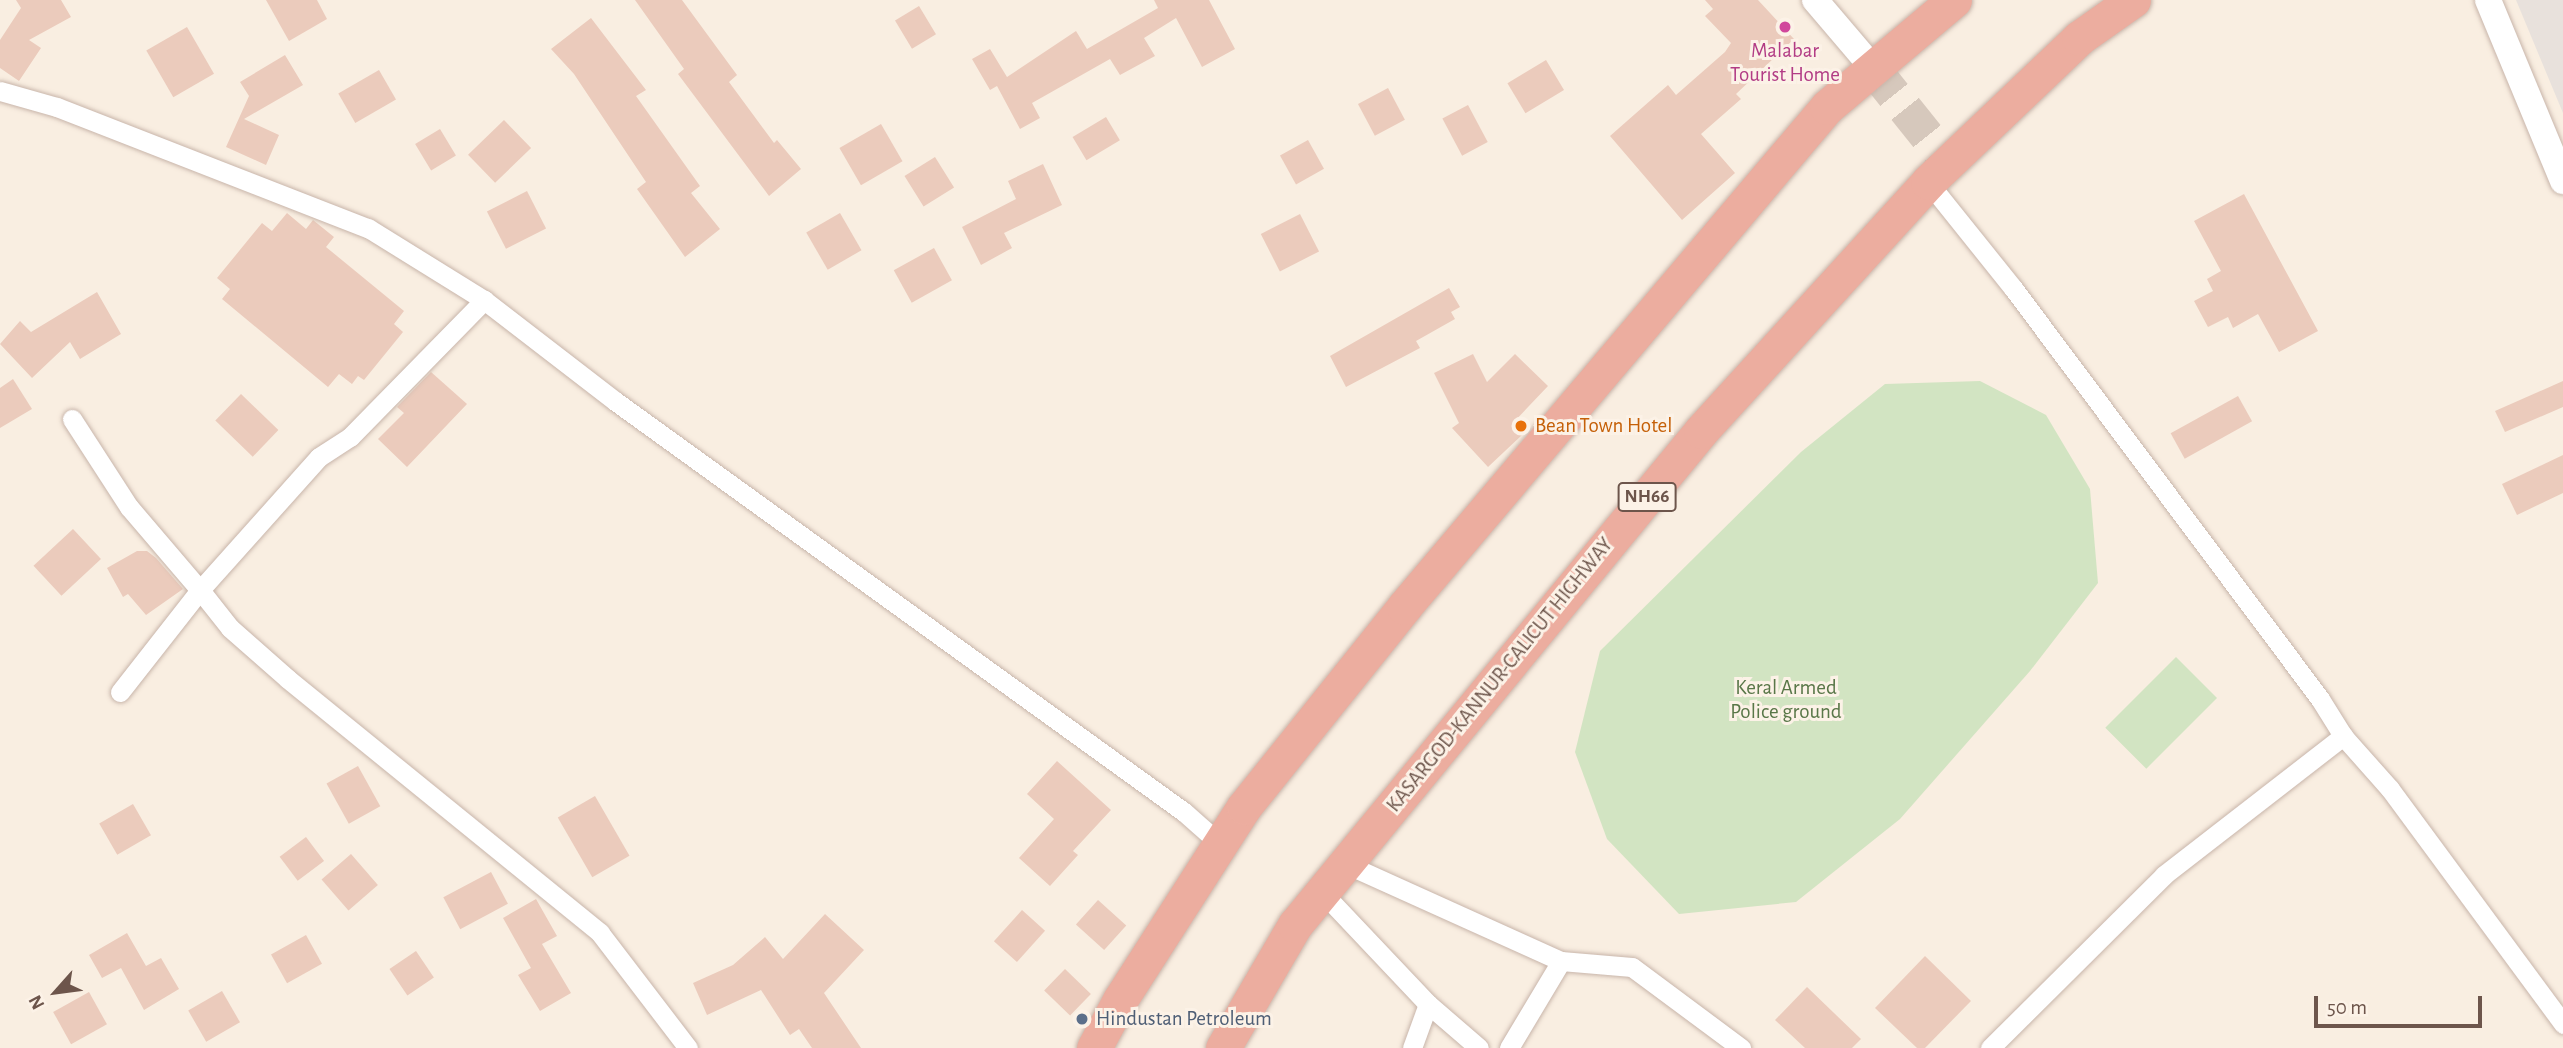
<!DOCTYPE html>
<html>
<head>
<meta charset="utf-8">
<style>
	body { margin:0 }
	#map { position:relative; width:2563px; height:1048px; overflow:hidden; background:#f9eee1; font-family:"Alegreya Sans",sans-serif }
	div>[style] { position:absolute }
	[style*='--x'] { left:calc(var(--x)*1px); top:calc(var(--y)*1px); width:calc(var(--w)*1px); rotate:calc(var(--a)*1deg) }
	.industrial>* { inset:0; background:#e8e1dc }
	.green>* { inset:0; background:#d2e4c2; transform-origin:0 0 }
	.building>* { inset:0; background:#ebcbbc; transform-origin:0 0 }
	.highway-tunnel>* { height:35px; margin-top:-17.5px; transform-origin:0; background:repeating-linear-gradient(90deg,#d6c8bc 0 35px,transparent 0 53px) }
	.roads { filter:drop-shadow(0 0 2px #c8b5aa) drop-shadow(0 0 2px #c8b5aa) }
	.street>* { height:19px; margin:-9.5px; padding:0 9.5px; transform-origin:9.5px; border-radius:9.5px; background:#fff }
	.secondary>* { height:26px; margin:-13px; padding:0 13px; transform-origin:13px; border-radius:13px; background:#fff }
	.highway>* { height:35px; margin:-17.5px; padding:0 17.5px; transform-origin:17.5px; border-radius:17.5px; background:#ecad9f }
	.dots>* { width:19px; height:19px; translate:-50% -50%; box-sizing:border-box; border:4px solid #fcf2e7; border-radius:50% }
	span { translate:-50% -50%; white-space:nowrap; text-align:center; line-height:1.15; -webkit-text-stroke:6px #fcf2e7; paint-order:stroke }
	.shield-label span { padding:2px 5px; background:#fcf2e7; border:2px solid; border-radius:5px; -webkit-text-stroke-width:0 }
	.shield-label { font-size:19px; color:#6d554b; font-weight:700 }
	.hotel-label { font-size:21px; color:#b23c85 }
	.food-label { font-size:21px; color:#c56008 }
	.left { translate:0 -50%; text-align:left }
	.street-label { font-size:21px; color:#6d554b }
	.park-label { font-size:21px; color:#597748 }
	.service-label { font-size:21px; color:#4e5e75 }
	.north { position:absolute; left:21px; top:957px; width:70px; height:70px; -webkit-text-stroke:5px #fcf2e7; paint-order:stroke; rotate:242deg; font-size:19px; font-weight:700; line-height:28px; text-align:center; color:#6d554b }
	.north::after { content:''; display:block; margin:auto; width:24px; height:32px; background:#6d554b; clip-path:polygon(50% 0,100% 100%,50% 72%,0 100%) }
	.scale { position:absolute; left:2314px; top:996px; width:168px; height:32px; box-sizing:border-box; border:4px solid #6d554b; border-top:0; padding-left:9px; font-size:21px; line-height:24px; white-space:nowrap; color:#6d554b; -webkit-text-stroke:5px #fcf2e7; paint-order:stroke }
</style>
</head>
<body>
<div id="map">
	<div class="industrial">
		<i style="clip-path:polygon(2516px 0,2563px 0,2563px 113px)"></i>
	</div>
	<div class="green">
		<i style="clip-path:polygon(1980px 381px,2046px 415px,2090px 489px,2098px 583px,2030px 671px,1900px 819px,1796px 902px,1679px 914px,1607px 839px,1575px 752px,1600px 651px,1801px 452px,1885px 384px)"></i>
		<i style="left:2176px;top:657px;width:58px;height:100px;rotate:45deg"></i>
	</div>
	<div class="building">
		<i style="clip-path:polygon(16px 0,61px 0,71px 17px,29px 40px,41px 48px,19px 81px,0 68px,0 40px,21px 8px)"></i>
		<i style="clip-path:polygon(266px 0,317px 0,327px 19px,289px 41px)"></i>
		<i style="clip-path:polygon(635px 0,682px 0,737px 75px,729px 82px,774px 143px,777px 140px,801px 169px,769px 196px,678px 74px,684px 69px)"></i>
		<i style="clip-path:polygon(1154px 0,1209px 0,1235px 49px,1202px 67px,1176px 18px,1144px 38px,1155px 56px,1120px 75px,1110px 59px,1032px 103px,1040px 118px,1020px 129px,997px 86px,990px 90px,972px 59px,990px 49px,1007px 77px,1076px 31px,1087px 49px,1158px 8px)"></i>
		<i style="clip-path:polygon(1705px 0,1758px 0,1794px 39px,1736px 94px,1741px 99px,1701px 134px,1735px 173px,1682px 220px,1610px 136px,1668px 85px,1676px 95px,1725px 52px,1731px 43px,1705px 16px,1713px 9px)"></i>
		<i style="left:919px;top:6px;width:33px;height:28px;rotate:59deg"></i>
		<i style="clip-path:polygon(591px 18px,646px 90px,636px 96px,700px 186px,691px 193px,720px 229px,685px 257px,637px 189px,646px 182px,574px 74px,551px 49px)"></i>
		<i style="left:187px;top:27px;width:54px;height:47px;rotate:60deg"></i>
		<i style="clip-path:polygon(285px 55px,303px 85px,244px 119px,279px 135px,266px 165px,226px 147px,249px 96px,240px 82px)"></i>
		<i style="left:1546px;top:60px;width:35px;height:45px;rotate:59deg"></i>
		<i style="left:379px;top:70px;width:34px;height:47px;rotate:60deg"></i>
		<i style="left:1388px;top:88px;width:36px;height:34px;rotate:62deg"></i>
		<i style="left:1468px;top:105px;width:42px;height:29px;rotate:62deg"></i>
		<i style="left:1106px;top:117px;width:27px;height:39px;rotate:59deg"></i>
		<i style="left:504px;top:120px;width:39px;height:50px;rotate:46deg"></i>
		<i style="left:881px;top:124px;width:43px;height:48px;rotate:60deg"></i>
		<i style="left:440px;top:129px;width:31px;height:29px;rotate:59deg"></i>
		<i style="left:1308px;top:140px;width:33px;height:32px;rotate:61deg"></i>
		<i style="left:935px;top:157px;width:36px;height:36px;rotate:58deg"></i>
		<i style="clip-path:polygon(1043px 164px,1062px 205px,1004px 233px,1012px 248px,981px 265px,962px 227px,1016px 199px,1008px 181px)"></i>
		<i style="left:527px;top:191px;width:42px;height:45px;rotate:63deg"></i>
		<i style="clip-path:polygon(2244px 194px,2318px 331px,2279px 352px,2258px 314px,2233px 328px,2228px 317px,2208px 327px,2194px 301px,2213px 291px,2207px 279px,2221px 271px,2194px 221px)"></i>
		<i style="clip-path:polygon(287px 213px,306px 229px,313px 220px,334px 237px,326px 247px,404px 311px,394px 324px,403px 332px,364px 380px,358px 376px,352px 384px,339px 374px,328px 387px,222px 299px,230px 289px,217px 278px,262px 223px,272px 231px)"></i>
		<i style="left:840px;top:213px;width:43px;height:39px;rotate:60deg"></i>
		<i style="left:1300px;top:214px;width:42px;height:44px;rotate:63deg"></i>
		<i style="left:934px;top:248px;width:37px;height:46px;rotate:61deg"></i>
		<i style="clip-path:polygon(1449px 288px,1460px 307px,1451px 312px,1455px 319px,1416px 341px,1420px 348px,1346px 387px,1330px 356px)"></i>
		<i style="clip-path:polygon(97px 292px,121px 334px,80px 359px,70px 342px,32px 378px,0 344px,20px 321px,31px 332px)"></i>
		<i style="clip-path:polygon(1473px 354px,1487px 382px,1515px 354px,1548px 386px,1512px 424px,1522px 435px,1488px 467px,1452px 428px,1459px 423px,1434px 373px)"></i>
		<i style="clip-path:polygon(431px 372px,467px 404px,407px 467px,378px 439px,404px 413px,397px 407px)"></i>
		<i style="clip-path:polygon(13px 379px,32px 409px,0 428px,0 388px)"></i>
		<i style="clip-path:polygon(2563px 381px,2563px 407px,2505px 432px,2495px 411px)"></i>
		<i style="left:241px;top:394px;width:52px;height:37px;rotate:44deg"></i>
		<i style="left:2238px;top:396px;width:29px;height:77px;rotate:61deg"></i>
		<i style="clip-path:polygon(2563px 455px,2563px 493px,2517px 515px,2502px 484px)"></i>
		<i style="left:73px;top:529px;width:41px;height:54px;rotate:47deg"></i>
		<i style="clip-path:polygon(137px 551px,147px 551px,156px 558px,183px 589px,146px 615px,128px 594px,123px 597px,107px 568px)"></i>
		<i style="clip-path:polygon(1057px 761px,1111px 810px,1073px 851px,1078px 855px,1050px 886px,1019px 858px,1054px 819px,1027px 794px)"></i>
		<i style="left:358px;top:766px;width:46px;height:36px;rotate:61deg"></i>
		<i style="left:595px;top:796px;width:69px;height:43px;rotate:60deg"></i>
		<i style="left:133px;top:804px;width:36px;height:39px;rotate:60deg"></i>
		<i style="left:306px;top:837px;width:30px;height:33px;rotate:53deg"></i>
		<i style="left:351px;top:854px;width:41px;height:39px;rotate:49deg"></i>
		<i style="left:491px;top:872px;width:36px;height:54px;rotate:62deg"></i>
		<i style="clip-path:polygon(536px 899px,557px 936px,542px 944px,571px 993px,540px 1011px,518px 975px,531px 968px,503px 918px)"></i>
		<i style="left:1098px;top:900px;width:38px;height:33px;rotate:42deg"></i>
		<i style="left:1022px;top:910px;width:31px;height:42px;rotate:42deg"></i>
		<i style="clip-path:polygon(825px 914px,864px 950px,824px 993px,861px 1048px,812px 1048px,799px 1029px,790px 1035px,761px 990px,707px 1015px,693px 983px,733px 965px,765px 937px,783px 959px)"></i>
		<i style="clip-path:polygon(127px 933px,146px 966px,161px 958px,179px 989px,144px 1010px,121px 968px,102px 978px,89px 955px)"></i>
		<i style="left:306px;top:935px;width:33px;height:40px;rotate:61deg"></i>
		<i style="left:416px;top:951px;width:32px;height:32px;rotate:56deg"></i>
		<i style="clip-path:polygon(1925px 956px,1971px 1001px,1925px 1048px,1917px 1048px,1875px 1008px)"></i>
		<i style="left:1065px;top:969px;width:36px;height:30px;rotate:44deg"></i>
		<i style="clip-path:polygon(1807px 987px,1861px 1039px,1852px 1048px,1805px 1048px,1775px 1020px)"></i>
		<i style="left:222px;top:991px;width:36px;height:39px;rotate:60deg"></i>
		<i style="left:89px;top:992px;width:37px;height:41px;rotate:61deg"></i>
	</div>
	<div class="highway-tunnel">
		<i style="--x:1872;--y:67;--w:123;--a:51.3"></i>
	</div>
	<div class="roads">
		<div class="street">
			<i style="--x:0;--y:91;--w:59;--a:15.7"></i>
			<i style="--x:57;--y:107;--w:334;--a:21.3"></i>
			<i style="--x:368;--y:228;--w:137;--a:31.8"></i>
			<i style="--x:1928;--y:182;--w:136;--a:51.3"></i>
			<i style="--x:2013;--y:288;--w:513;--a:53.24"></i>
			<i style="--x:2320;--y:699;--w:44;--a:58.1"></i>
			<i style="--x:2343;--y:736;--w:71;--a:48.4"></i>
			<i style="--x:2390;--y:789;--w:292;--a:53.6"></i>
			<i style="--x:72;--y:419;--w:105;--a:57.1"></i>
			<i style="--x:129;--y:507;--w:109;--a:49.5"></i>
			<i style="--x:200;--y:590;--w:178;--a:-48.2"></i>
			<i style="--x:319;--y:457;--w:37;--a:-33"></i>
			<i style="--x:350;--y:437;--w:192;--a:-45.6"></i>
			<i style="--x:484;--y:300;--w:165;--a:37.6"></i>
			<i style="--x:615;--y:401;--w:702;--a:35.84"></i>
			<i style="--x:1184;--y:812;--w:47;--a:41.5"></i>
			<i style="--x:120;--y:692;--w:130;--a:-51.9"></i>
			<i style="--x:200;--y:590;--w:48;--a:51.7"></i>
			<i style="--x:230;--y:628;--w:77;--a:41.3"></i>
			<i style="--x:288;--y:679;--w:402;--a:39.1"></i>
			<i style="--x:600;--y:933;--w:145;--a:52.6"></i>
			<i style="--x:1346;--y:864;--w:236;--a:24.3"></i>
			<i style="--x:1322;--y:892;--w:154;--a:46.6"></i>
			<i style="--x:1428;--y:1004;--w:67;--a:40.8"></i>
			<i style="--x:1412;--y:1048;--w:47;--a:-70"></i>
			<i style="--x:1509;--y:1048;--w:101;--a:-59.1"></i>
			<i style="--x:1561;--y:961;--w:71;--a:4.8"></i>
			<i style="--x:1632;--y:967;--w:136;--a:36.6"></i>
			<i style="--x:1990;--y:1048;--w:245;--a:-44.8"></i>
			<i style="--x:2164;--y:875;--w:227;--a:-37.8"></i>
		</div>
		<div class="secondary">
			<i style="--x:1815;--y:0;--w:88;--a:49.6"></i>
			<i style="--x:2488;--y:0;--w:196;--a:67.5"></i>
		</div>
		<div class="highway">
			<i style="--x:1094;--y:1048;--w:55;--a:-61.6"></i>
			<i style="--x:1120;--y:1000;--w:229;--a:-57.3"></i>
			<i style="--x:1244;--y:807;--w:256;--a:-51.3"></i>
			<i style="--x:1404;--y:607;--w:655;--a:-49.77"></i>
			<i style="--x:1827;--y:107;--w:166;--a:-40.1"></i>
			<i style="--x:1223;--y:1048;--w:143;--a:-59.7"></i>
			<i style="--x:1295;--y:925;--w:639;--a:-50.58"></i>
			<i style="--x:1701;--y:431;--w:337;--a:-47.6"></i>
			<i style="--x:1928;--y:182;--w:209;--a:-43.6"></i>
			<i style="--x:2079;--y:38;--w:66;--a:-35.1"></i>
		</div>
	</div>
	<div class="dots">
		<i style="left:1785px;top:27px;background:#d1479c"></i>
		<i style="left:1521px;top:426px;background:#e8710a"></i>
		<i style="left:1082px;top:1019px;background:#5c6f8a"></i>
	</div>
	<div class="shield-label">
		<span style="left:1647px;top:497px">NH66</span>
	</div>
	<div class="hotel-label">
		<span style="left:1785px;top:63px">Malabar<br>Tourist Home</span>
	</div>
	<div class="food-label">
		<span class="left" style="left:1535px;top:426px">Bean Town Hotel</span>
	</div>
	<div class="street-label">
		<span style="left:1500px;top:675px;rotate:-51deg">KASARGOD-KANNUR-CALICUT HIGHWAY</span>
	</div>
	<div class="park-label">
		<span style="left:1786px;top:700px">Keral Armed<br>Police ground</span>
	</div>
	<div class="service-label">
		<span class="left" style="left:1096px;top:1019px">Hindustan Petroleum</span>
	</div>
	<div class="north">N</div>
	<div class="scale">50 m</div>
</div>
</body>
</html>
